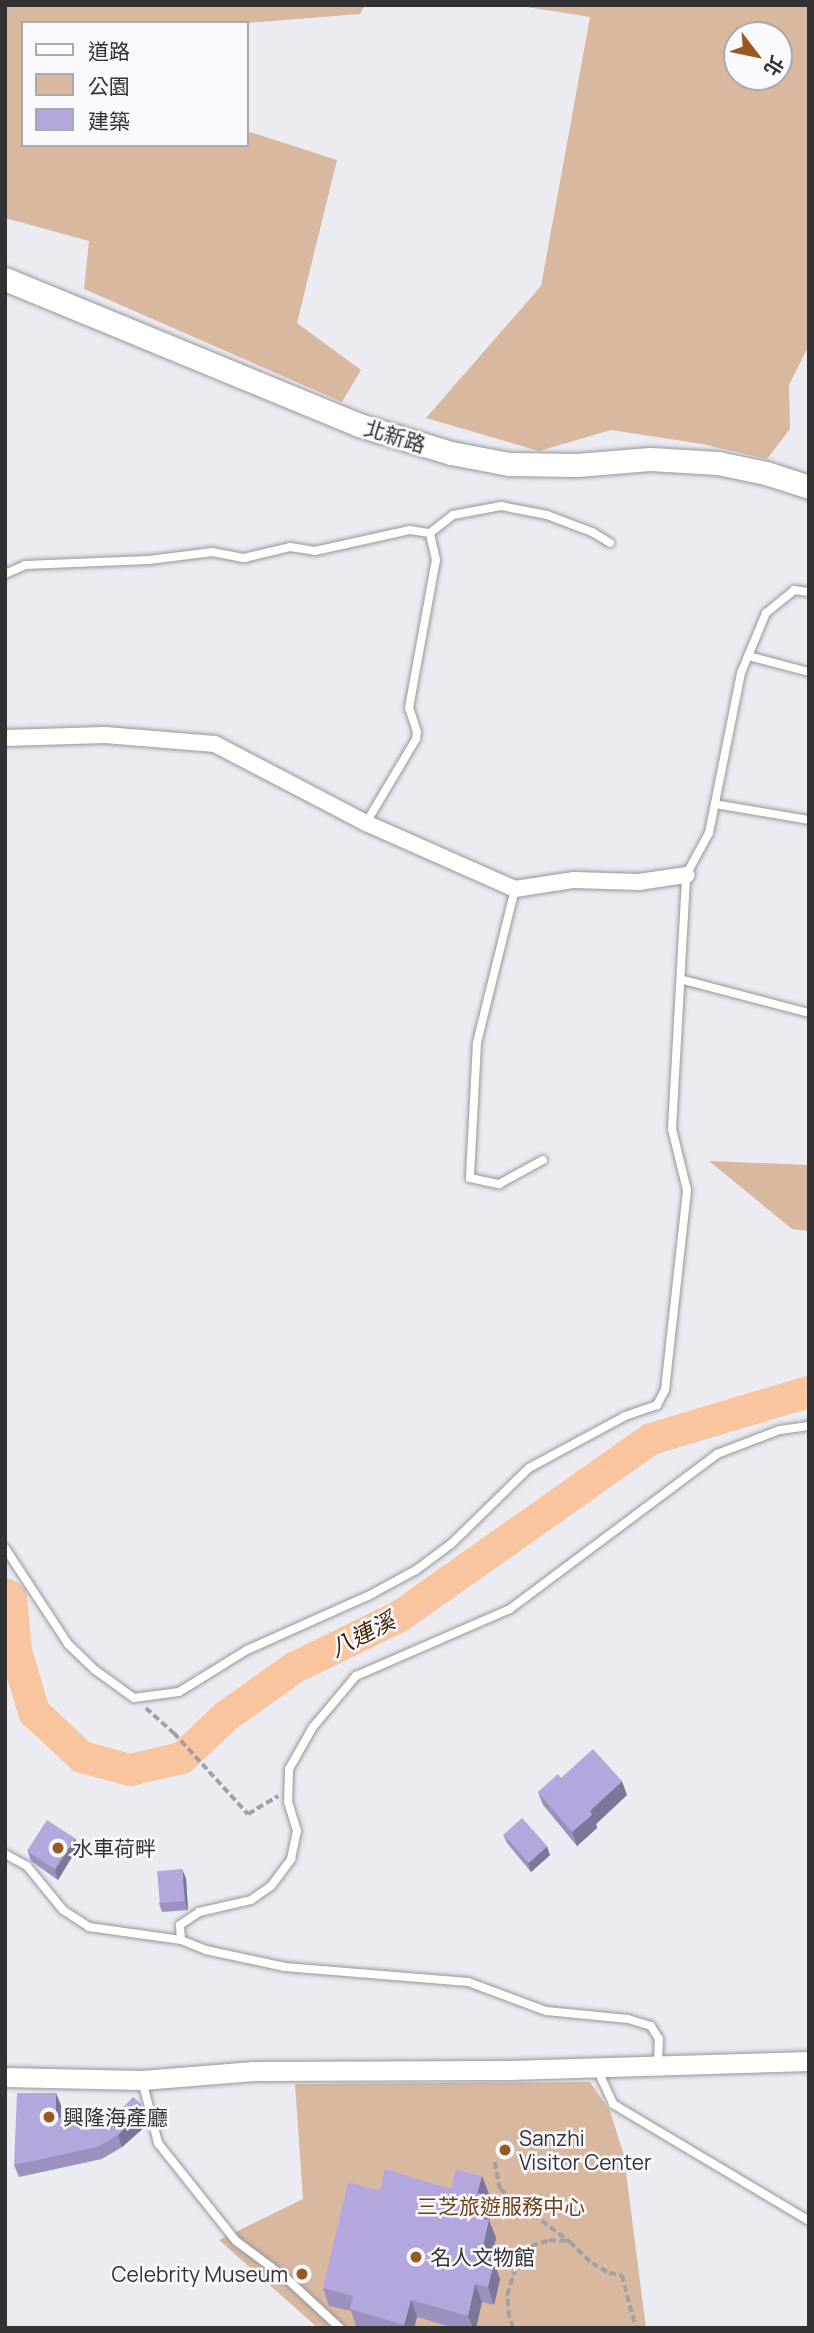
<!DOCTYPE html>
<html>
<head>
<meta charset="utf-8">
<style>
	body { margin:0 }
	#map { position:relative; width:814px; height:2333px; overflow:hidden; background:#ecebf2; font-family:Manrope,"Noto Sans TC",sans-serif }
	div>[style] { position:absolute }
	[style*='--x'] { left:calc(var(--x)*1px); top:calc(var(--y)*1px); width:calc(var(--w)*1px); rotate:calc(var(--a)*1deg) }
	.green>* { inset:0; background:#d8b89f }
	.river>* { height:32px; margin:-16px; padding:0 16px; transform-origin:16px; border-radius:16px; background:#f8c59e }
	.path>* { height:3.5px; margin-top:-1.75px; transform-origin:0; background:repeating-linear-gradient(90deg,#a1a0a5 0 7px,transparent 0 10.5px) }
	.roads { filter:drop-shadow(0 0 2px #97969c) drop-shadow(0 0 2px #97969c) }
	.service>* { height:8px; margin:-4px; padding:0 4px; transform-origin:4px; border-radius:4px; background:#fff }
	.minor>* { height:16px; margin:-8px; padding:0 8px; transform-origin:8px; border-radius:8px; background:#fff }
	.tertiary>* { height:19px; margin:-9.5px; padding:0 9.5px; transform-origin:9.5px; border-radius:9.5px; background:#fff }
	.secondary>* { height:23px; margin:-11.5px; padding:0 11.5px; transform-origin:11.5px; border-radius:11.5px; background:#fff }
	.wall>* { inset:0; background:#9b90be }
	.shaded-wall>* { inset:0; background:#7e759b }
	.building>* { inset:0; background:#b4a7dd; transform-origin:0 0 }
	.dots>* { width:19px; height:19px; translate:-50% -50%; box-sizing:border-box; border:4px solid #faf9fe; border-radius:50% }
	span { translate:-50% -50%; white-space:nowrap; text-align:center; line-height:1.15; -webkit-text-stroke:5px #faf9fe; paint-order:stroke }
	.street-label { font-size:21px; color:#323134 }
	.poi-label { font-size:21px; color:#323134 }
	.left { translate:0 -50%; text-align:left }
	.right { translate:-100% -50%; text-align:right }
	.park-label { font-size:21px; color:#704116 }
	.water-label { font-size:23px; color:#442405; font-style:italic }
	.frame { position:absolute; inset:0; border:7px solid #323134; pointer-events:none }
	.legend { position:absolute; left:21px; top:21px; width:228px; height:126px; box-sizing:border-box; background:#faf9fe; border:2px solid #aaa9ad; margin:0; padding:9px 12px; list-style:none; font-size:21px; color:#323134 }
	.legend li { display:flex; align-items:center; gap:14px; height:35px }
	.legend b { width:35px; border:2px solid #aaa9ad }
	.north { position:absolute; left:723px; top:21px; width:70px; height:70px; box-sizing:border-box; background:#faf9fe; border:2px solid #aaa9ad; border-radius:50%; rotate:122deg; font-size:19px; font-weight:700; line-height:28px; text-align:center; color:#323134 }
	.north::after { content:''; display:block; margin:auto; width:24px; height:32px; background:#985a20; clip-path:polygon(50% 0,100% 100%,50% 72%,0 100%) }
</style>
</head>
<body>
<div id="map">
	<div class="green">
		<i style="clip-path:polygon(5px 5px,365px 5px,360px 14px,247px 23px,23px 23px,23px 145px,247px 145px,247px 131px,337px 160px,297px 323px,361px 370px,342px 402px,84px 289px,89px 241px,5px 218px)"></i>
		<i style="clip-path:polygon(evenodd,514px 5px,809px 5px,809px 345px,789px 385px,790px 429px,767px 459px,702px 444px,611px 430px,539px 451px,426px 418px,541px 286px,590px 17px,514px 5px,737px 35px,779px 35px,779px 77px,737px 77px,737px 35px)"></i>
		<i style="clip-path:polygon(709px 1161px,809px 1165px,809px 1231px,792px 1229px)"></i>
		<i style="clip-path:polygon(590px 2082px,610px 2111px,624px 2156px,646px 2328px,318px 2328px,219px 2240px,303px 2199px,295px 2084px)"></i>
	</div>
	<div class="river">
		<i style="--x:5;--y:1594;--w:7;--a:34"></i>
		<i style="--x:11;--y:1598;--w:53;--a:84.6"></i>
		<i style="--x:16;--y:1651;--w:64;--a:73.6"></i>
		<i style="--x:34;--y:1712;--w:66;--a:43.2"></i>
		<i style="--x:82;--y:1757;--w:50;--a:15.2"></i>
		<i style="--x:130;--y:1770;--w:53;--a:-13"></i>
		<i style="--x:182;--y:1758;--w:59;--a:-43.6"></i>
		<i style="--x:225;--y:1717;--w:85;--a:-35.4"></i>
		<i style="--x:294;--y:1668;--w:118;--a:-26.1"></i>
		<i style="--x:400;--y:1616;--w:307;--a:-35.2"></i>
		<i style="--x:651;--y:1439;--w:165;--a:-16.6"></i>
	</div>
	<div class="path">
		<i style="--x:146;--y:1708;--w:38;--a:42"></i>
		<i style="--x:174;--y:1733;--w:110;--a:47.6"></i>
		<i style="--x:248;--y:1814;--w:35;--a:-31"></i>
		<i style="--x:495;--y:2162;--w:27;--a:80"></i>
		<i style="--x:500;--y:2189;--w:88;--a:37.1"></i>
		<i style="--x:570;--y:2242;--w:30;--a:44"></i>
		<i style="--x:592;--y:2263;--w:20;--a:30"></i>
		<i style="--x:609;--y:2273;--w:13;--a:9"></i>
		<i style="--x:622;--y:2275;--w:55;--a:75.2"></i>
		<i style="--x:513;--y:2328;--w:12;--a:-110"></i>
		<i style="--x:509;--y:2317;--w:22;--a:-95"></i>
		<i style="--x:507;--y:2295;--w:34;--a:-73"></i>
		<i style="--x:517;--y:2263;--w:22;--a:-51"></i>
		<i style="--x:531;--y:2246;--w:19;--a:-18"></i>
		<i style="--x:549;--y:2240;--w:19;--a:3"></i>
	</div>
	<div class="roads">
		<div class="service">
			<i style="--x:5;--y:574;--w:22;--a:-24"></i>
			<i style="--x:25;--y:565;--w:124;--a:-2.3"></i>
			<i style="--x:149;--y:560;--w:64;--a:-7.2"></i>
			<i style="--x:212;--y:552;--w:33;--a:11"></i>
			<i style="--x:244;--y:558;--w:47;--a:-13.4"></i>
			<i style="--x:290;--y:547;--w:25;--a:9"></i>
			<i style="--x:315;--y:551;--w:97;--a:-12.5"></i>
			<i style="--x:410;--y:530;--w:20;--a:9"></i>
			<i style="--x:430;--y:533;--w:29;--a:-38"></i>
			<i style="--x:453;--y:515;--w:49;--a:-10.6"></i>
			<i style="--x:501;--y:506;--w:47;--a:11.1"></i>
			<i style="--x:547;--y:515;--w:48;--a:20.7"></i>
			<i style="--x:592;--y:532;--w:21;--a:31"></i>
			<i style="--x:748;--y:656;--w:63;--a:14.7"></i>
			<i style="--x:715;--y:804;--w:95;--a:9.7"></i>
			<i style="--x:366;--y:823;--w:98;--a:-59.2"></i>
			<i style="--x:416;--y:739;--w:7;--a:-82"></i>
			<i style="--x:417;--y:732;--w:25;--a:-108"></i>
			<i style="--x:409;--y:708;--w:150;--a:-79.7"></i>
			<i style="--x:436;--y:560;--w:28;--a:-103"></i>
			<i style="--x:515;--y:889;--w:159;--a:103.9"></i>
			<i style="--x:477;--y:1043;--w:135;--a:93"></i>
			<i style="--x:470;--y:1178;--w:30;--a:12"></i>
			<i style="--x:499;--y:1184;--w:50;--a:-28.6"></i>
			<i style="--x:683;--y:980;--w:130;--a:14.7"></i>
			<i style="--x:5;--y:1548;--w:115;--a:56.7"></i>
			<i style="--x:68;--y:1644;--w:37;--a:44"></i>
			<i style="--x:95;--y:1670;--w:48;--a:35.7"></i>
			<i style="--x:134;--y:1698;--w:45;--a:-7.6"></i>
			<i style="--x:179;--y:1692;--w:80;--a:-31.7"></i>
			<i style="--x:247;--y:1650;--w:133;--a:-24.1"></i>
			<i style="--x:368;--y:1596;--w:55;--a:-28.4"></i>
			<i style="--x:416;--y:1570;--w:44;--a:-36.6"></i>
			<i style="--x:451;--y:1544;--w:109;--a:-44.3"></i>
			<i style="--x:529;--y:1468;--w:109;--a:-28.4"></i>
			<i style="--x:625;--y:1416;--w:34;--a:-19"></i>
			<i style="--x:657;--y:1405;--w:17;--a:-62"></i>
			<i style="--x:665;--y:1390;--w:201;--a:-83.7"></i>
			<i style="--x:687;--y:1190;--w:63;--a:-103.8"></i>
			<i style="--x:672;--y:1129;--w:254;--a:-86.8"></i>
			<i style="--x:686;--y:875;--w:48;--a:-61.3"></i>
			<i style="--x:709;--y:833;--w:163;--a:-78.7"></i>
			<i style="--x:741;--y:673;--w:65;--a:-67.4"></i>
			<i style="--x:766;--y:613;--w:36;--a:-39"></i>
			<i style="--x:794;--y:590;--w:15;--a:8"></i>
			<i style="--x:5;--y:1854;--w:25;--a:29"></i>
			<i style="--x:27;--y:1866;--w:57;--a:50.7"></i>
			<i style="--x:63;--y:1910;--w:31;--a:33"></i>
			<i style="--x:89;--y:1927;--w:93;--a:8"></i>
			<i style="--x:658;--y:2064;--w:25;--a:-88"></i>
			<i style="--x:659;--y:2039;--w:15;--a:-122"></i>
			<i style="--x:651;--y:2026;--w:24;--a:-163"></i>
			<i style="--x:628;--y:2019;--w:82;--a:-174.4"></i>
			<i style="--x:546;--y:2011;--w:83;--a:-159.6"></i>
			<i style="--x:468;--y:1982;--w:184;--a:-175.3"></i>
			<i style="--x:285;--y:1967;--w:81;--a:-167.9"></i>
			<i style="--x:206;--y:1950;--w:27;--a:-158"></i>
			<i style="--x:181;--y:1940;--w:15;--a:-94"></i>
			<i style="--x:180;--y:1925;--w:23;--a:-34"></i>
			<i style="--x:199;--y:1912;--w:53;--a:-13"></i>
			<i style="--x:251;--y:1900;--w:24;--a:-35"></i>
			<i style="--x:271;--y:1886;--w:34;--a:-53"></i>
			<i style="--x:291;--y:1859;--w:29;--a:-78"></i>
			<i style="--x:297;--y:1831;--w:30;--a:-107"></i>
			<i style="--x:288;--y:1802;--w:33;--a:-88"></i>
			<i style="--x:289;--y:1769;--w:48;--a:-60.3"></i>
			<i style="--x:313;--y:1727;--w:67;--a:-49.9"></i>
			<i style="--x:356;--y:1676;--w:168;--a:-23.5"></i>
			<i style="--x:510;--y:1609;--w:259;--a:-36.8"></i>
			<i style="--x:717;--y:1454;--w:67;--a:-20.9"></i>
			<i style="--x:780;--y:1430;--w:29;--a:-8"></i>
			<i style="--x:597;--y:2069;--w:38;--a:65"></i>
			<i style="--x:613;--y:2104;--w:228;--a:30.8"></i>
			<i style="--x:142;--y:2080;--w:65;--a:75.7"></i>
			<i style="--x:158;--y:2143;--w:125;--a:51.5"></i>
			<i style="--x:236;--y:2241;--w:62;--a:36.5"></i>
			<i style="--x:286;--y:2278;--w:74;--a:42.8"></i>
		</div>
		<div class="minor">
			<i style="--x:5;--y:738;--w:100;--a:-1.7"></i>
			<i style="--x:105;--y:735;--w:110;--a:4.7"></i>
			<i style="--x:215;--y:744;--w:170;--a:27.6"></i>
			<i style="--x:366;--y:823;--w:163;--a:23.9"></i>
			<i style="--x:515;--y:889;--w:60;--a:-8.7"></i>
			<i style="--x:574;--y:880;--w:65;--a:1.8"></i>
			<i style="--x:639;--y:882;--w:48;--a:-8.5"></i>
		</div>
		<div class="tertiary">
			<i style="--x:5;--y:2077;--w:137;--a:1.3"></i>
			<i style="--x:142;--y:2080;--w:112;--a:-4.6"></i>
			<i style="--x:254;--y:2071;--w:255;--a:-0.2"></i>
			<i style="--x:509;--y:2070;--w:300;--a:-1.7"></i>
		</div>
		<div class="secondary">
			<i style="--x:5;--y:279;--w:383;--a:22.4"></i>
			<i style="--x:359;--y:425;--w:96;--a:16.9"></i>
			<i style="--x:451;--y:453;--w:59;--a:10.7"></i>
			<i style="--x:509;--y:464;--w:68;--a:0.8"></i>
			<i style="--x:577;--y:465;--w:73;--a:-4.7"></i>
			<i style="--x:650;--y:459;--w:68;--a:3.4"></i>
			<i style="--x:718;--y:463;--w:49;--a:11.8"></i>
			<i style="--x:766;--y:473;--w:45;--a:18"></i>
		</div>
	</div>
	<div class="wall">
		<i style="clip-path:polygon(561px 1778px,627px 1795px,596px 1824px,597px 1828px,577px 1846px,543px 1805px,538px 1792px)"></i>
		<i style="clip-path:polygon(503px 1834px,550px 1855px,531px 1872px,507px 1843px)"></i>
		<i style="clip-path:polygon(78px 1847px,58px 1880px,31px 1861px,28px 1852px)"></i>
		<i style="clip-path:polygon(186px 1878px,188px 1910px,162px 1912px,159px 1903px)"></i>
		<i style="clip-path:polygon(140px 2103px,147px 2125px,122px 2147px,102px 2159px,19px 2177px,14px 2165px,61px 2105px,61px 2118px,112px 2119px)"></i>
		<i style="clip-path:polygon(451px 2189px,489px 2194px,487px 2199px,492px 2212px,489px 2220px,496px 2238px,490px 2261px,500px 2279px,494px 2305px,482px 2302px,476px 2328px,455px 2328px,417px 2317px,414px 2328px,361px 2328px,356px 2326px,351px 2311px,329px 2306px,323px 2288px,380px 2191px)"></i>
	</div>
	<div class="shaded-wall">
		<i style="clip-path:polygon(622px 1781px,627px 1795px,596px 1824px,597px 1828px,577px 1846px,572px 1832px,590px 1811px)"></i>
		<i style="clip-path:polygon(75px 1838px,78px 1847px,58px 1880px,55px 1871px)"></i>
		<i style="clip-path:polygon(547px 1846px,550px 1855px,531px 1872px,528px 1863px)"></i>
		<i style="clip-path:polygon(182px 1869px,186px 1878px,188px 1910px,185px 1901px)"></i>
		<i style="clip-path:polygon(56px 2093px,61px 2105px,60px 2131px,56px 2118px)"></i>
		<i style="clip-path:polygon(140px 2103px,147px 2125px,122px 2147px,118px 2135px)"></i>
		<i style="clip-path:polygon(482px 2176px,489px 2194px,487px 2199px,492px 2212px,489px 2220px,496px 2238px,487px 2276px,480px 2259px,477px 2193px)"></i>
		<i style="clip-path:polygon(494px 2262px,500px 2279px,494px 2305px,488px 2287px)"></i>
		<i style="clip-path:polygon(475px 2284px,482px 2302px,476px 2328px,473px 2328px,468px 2316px)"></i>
		<i style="clip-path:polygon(411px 2300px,417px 2317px,414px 2328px,405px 2328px,404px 2325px)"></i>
	</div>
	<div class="building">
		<i style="clip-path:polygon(593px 1749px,622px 1781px,590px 1811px,592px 1815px,572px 1832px,538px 1792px,558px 1774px,561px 1778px)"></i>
		<i style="left:522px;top:1818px;width:38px;height:25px;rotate:48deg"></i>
		<i style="left:47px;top:1820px;width:33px;height:37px;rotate:33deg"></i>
		<i style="left:182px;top:1869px;width:32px;height:25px;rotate:85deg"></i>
		<i style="clip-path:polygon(17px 2093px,56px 2093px,56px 2118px,112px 2119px,133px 2097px,140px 2103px,142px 2112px,118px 2135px,97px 2147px,14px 2165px)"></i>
		<i style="clip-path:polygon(385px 2169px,451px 2189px,456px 2170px,482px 2176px,477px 2193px,486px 2195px,479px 2217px,489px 2220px,480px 2259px,494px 2262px,488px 2287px,475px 2284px,468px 2316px,411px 2300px,404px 2325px,350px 2309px,353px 2296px,323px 2288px,348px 2182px,380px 2191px)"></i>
	</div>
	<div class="dots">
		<i style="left:58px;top:1848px;background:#985a20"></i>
		<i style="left:49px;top:2117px;background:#985a20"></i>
		<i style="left:505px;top:2150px;background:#985a20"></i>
		<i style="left:416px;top:2257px;background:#985a20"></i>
		<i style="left:302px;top:2274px;background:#985a20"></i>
	</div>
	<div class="street-label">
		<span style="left:395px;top:436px;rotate:17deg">北新路</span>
	</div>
	<div class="poi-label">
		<span class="left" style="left:72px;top:1848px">水車荷畔</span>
		<span class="left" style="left:63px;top:2117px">興隆海產廳</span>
		<span class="left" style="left:519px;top:2150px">Sanzhi<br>Visitor Center</span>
		<span class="left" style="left:430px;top:2257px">名人文物館</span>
		<span class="right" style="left:288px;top:2274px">Celebrity Museum</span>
	</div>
	<div class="park-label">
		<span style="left:501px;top:2206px">三芝旅遊服務中心</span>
	</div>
	<div class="water-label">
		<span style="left:362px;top:1634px;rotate:-27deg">八連溪</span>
	</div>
	<div class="frame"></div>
	<ul class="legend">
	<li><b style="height:9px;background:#fff"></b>道路</li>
	<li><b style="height:19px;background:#d8b89f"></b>公園</li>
	<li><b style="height:19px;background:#b4a7dd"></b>建築</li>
	</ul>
	<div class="north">北</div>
</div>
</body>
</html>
